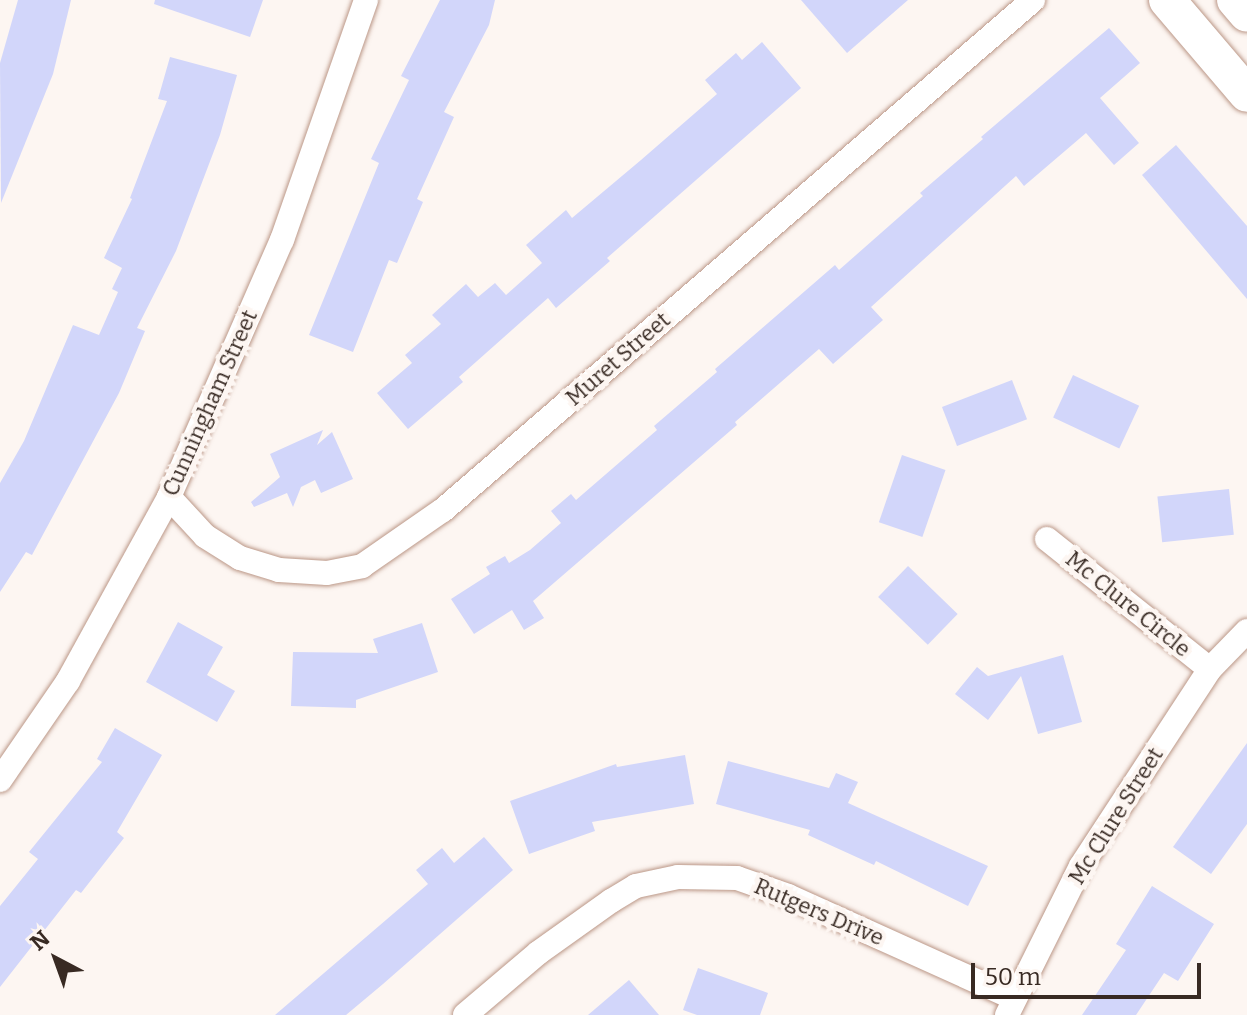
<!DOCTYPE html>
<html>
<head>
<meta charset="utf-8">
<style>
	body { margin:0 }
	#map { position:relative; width:1247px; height:1015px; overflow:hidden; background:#fdf6f2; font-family:Bitter,serif }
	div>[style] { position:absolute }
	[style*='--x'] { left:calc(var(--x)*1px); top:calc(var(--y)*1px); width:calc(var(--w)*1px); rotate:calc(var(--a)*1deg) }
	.building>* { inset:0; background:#d2d6fa; transform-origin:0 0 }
	.roads { filter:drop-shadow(0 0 2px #bb9787) drop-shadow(0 0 2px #bb9787) }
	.minor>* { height:24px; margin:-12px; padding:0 12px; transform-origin:12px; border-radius:12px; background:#fff }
	.secondary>* { height:36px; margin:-18px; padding:0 18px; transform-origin:18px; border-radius:18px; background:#fff }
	span { translate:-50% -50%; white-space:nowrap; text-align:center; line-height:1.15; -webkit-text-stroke:8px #fdf6f2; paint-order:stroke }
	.street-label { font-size:22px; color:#382a23 }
	.north { position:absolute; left:16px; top:919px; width:80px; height:80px; -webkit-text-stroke:6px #fdf6f2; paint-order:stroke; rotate:319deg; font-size:22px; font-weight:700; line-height:32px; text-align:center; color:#382a23 }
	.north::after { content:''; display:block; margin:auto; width:28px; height:36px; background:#382a23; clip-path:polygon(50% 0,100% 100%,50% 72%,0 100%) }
	.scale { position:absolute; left:971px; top:963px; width:230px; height:36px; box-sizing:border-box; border:4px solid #382a23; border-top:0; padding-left:10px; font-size:24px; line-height:28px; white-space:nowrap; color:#382a23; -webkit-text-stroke:6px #fdf6f2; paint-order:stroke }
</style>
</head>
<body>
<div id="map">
	<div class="building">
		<i style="clip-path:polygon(18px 0,71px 0,53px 74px,1px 203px,0 63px)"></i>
		<i style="clip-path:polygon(155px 0,263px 0,250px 37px,154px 4px)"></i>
		<i style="clip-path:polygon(440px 0,495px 0,489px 25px,444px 112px,454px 117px,417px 199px,423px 202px,397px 263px,389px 260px,353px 352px,309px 335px,379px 163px,371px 159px,409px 80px,401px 76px)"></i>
		<i style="clip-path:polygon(801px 0,908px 0,847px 53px)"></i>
		<i style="clip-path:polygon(1109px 28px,1140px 63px,1100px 98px,1139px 143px,1114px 165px,1086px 133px,1024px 186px,1016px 176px,871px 307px,883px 320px,833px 364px,819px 349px,735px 422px,737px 425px,533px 601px,544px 618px,524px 630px,512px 610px,474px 634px,451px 599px,490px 574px,486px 567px,505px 556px,509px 563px,530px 550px,561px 523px,551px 511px,571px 494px,576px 500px,657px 430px,654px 426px,717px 372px,715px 369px,835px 265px,839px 270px,923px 196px,920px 193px,983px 139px,981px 137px)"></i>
		<i style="clip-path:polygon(762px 42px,801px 88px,607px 258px,610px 261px,556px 308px,548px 298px,459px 377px,463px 382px,408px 429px,377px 393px,412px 363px,405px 355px,441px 324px,432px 315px,466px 284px,478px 297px,495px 283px,506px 295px,542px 263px,526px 245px,566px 210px,572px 218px,641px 160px,717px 94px,705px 80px,736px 53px,742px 60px)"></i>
		<i style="clip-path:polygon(170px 57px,237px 75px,220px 135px,176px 251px,137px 328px,145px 331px,119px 393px,32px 555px,26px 552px,0 592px,0 483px,24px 441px,73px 325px,99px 335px,118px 292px,112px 289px,122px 268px,104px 258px,132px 199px,130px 198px,167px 101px,158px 99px)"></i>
		<i style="clip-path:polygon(1176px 145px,1247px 226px,1247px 299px,1142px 175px)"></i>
		<i style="left:1073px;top:375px;width:73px;height:47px;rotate:25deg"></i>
		<i style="left:1012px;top:380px;width:42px;height:75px;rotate:69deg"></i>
		<i style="clip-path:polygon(323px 430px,317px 445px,332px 432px,353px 479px,321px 493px,315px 480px,301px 487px,293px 507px,287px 493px,254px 507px,251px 502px,280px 477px,270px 454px)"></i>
		<i style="left:902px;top:455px;width:46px;height:71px;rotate:19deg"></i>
		<i style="left:1229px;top:489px;width:46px;height:72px;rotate:84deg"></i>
		<i style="left:908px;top:566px;width:69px;height:43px;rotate:44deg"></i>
		<i style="clip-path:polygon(178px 622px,223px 647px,207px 675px,235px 691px,217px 722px,146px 682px)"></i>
		<i style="clip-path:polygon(422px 623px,438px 672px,356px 700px,356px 708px,291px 706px,293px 652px,378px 653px,373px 639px)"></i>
		<i style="clip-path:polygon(1063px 655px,1082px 722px,1038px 734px,1021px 676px,988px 720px,955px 694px,977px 667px,988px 676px)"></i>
		<i style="clip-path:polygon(115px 728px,162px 755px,117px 832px,124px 838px,81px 893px,76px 890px,0 987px,0 906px,38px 859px,29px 852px,102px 762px,97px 759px)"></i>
		<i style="clip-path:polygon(1247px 743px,1247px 824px,1211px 874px,1173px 847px)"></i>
		<i style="clip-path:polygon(685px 755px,694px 804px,592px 822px,595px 831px,529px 854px,510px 801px,616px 764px,617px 767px)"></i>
		<i style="clip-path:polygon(728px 761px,829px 788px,836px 773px,858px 782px,848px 803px,988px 866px,968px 906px,876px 861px,874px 865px,808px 835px,810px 830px,716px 804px)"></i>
		<i style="clip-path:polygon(484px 837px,513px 870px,383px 984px,346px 1015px,275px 1015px,428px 884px,416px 870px,442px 848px,454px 863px)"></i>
		<i style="clip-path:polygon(1152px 886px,1214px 924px,1178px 981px,1164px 973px,1136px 1015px,1082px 1015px,1126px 950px,1116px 944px)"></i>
		<i style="clip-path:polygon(698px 968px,768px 993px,760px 1015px,697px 1015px,683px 1010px)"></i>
		<i style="clip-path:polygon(629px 980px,659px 1015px,588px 1015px)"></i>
	</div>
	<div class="roads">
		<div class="minor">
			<i style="--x:169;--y:497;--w:53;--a:47.3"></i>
			<i style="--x:205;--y:536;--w:41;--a:32.2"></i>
			<i style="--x:240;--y:558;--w:41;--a:17.1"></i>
			<i style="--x:279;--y:570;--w:48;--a:3.6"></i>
			<i style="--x:327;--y:573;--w:36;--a:-11"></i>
			<i style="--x:362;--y:566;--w:98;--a:-34.7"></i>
			<i style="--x:443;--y:510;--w:780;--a:-40.84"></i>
			<i style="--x:1047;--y:539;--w:208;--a:38.6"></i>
			<i style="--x:0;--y:780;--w:120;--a:-55.5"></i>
			<i style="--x:68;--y:681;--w:210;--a:-61.2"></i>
			<i style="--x:169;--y:497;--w:281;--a:-66.3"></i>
			<i style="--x:282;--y:240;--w:254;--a:-70.7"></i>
			<i style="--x:465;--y:1015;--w:96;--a:-40.3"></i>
			<i style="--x:538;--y:953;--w:90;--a:-35.5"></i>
			<i style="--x:611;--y:901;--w:29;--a:-31"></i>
			<i style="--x:636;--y:886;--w:43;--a:-12.1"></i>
			<i style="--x:678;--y:877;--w:59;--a:1"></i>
			<i style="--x:737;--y:878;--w:54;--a:19.4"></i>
			<i style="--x:788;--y:896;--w:248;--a:24.3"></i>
			<i style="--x:1007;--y:1015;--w:166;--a:-63.6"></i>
			<i style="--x:1081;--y:866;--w:235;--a:-56.8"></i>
			<i style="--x:1210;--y:669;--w:53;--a:-45.8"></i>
		</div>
		<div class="secondary">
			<i style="--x:1167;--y:0;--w:123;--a:49.6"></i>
			<i style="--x:1235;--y:0;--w:18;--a:49"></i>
		</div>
	</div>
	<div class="street-label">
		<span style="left:618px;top:359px;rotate:-41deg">Muret Street</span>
		<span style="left:210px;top:403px;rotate:-66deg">Cunningham Street</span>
		<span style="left:1128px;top:604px;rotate:39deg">Mc Clure Circle</span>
		<span style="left:1116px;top:816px;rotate:-58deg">Mc Clure Street</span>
		<span style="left:819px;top:912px;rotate:23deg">Rutgers Drive</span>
	</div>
	<div class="north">N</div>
	<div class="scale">50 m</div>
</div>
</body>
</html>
